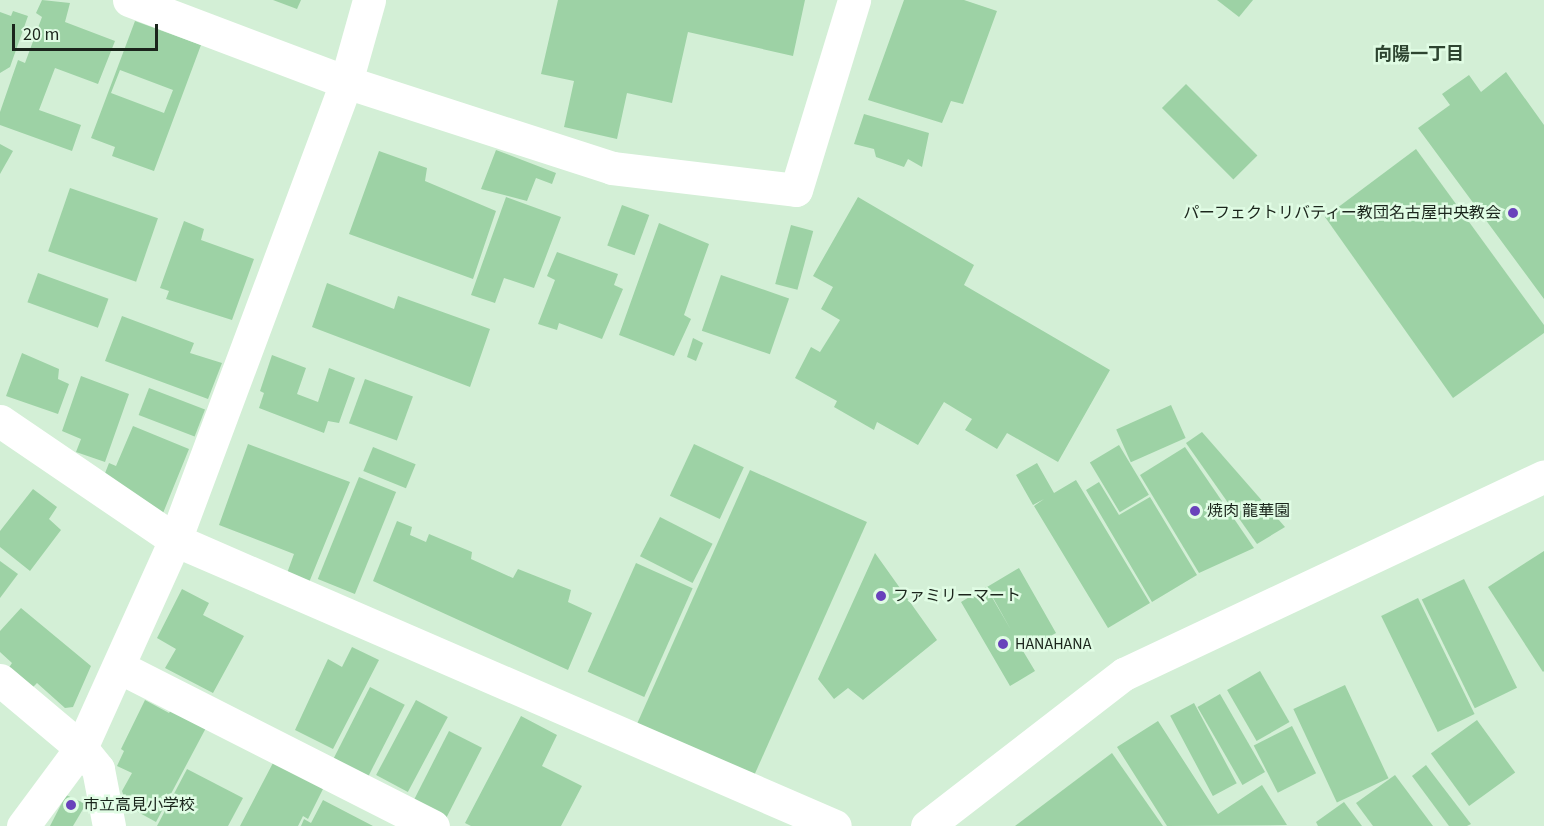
<!DOCTYPE html>
<html>
<head>
<meta charset="utf-8">
<style>
	body { margin:0 }
	#map { position:relative; width:1544px; height:826px; overflow:hidden; background:#d3efd6; font-family:"Source Sans 3","Noto Sans JP",sans-serif }
	div>[style] { position:absolute }
	[style*='--x'] { left:calc(var(--x)*1px); top:calc(var(--y)*1px); width:calc(var(--w)*1px); rotate:calc(var(--a)*1deg) }
	.building>* { inset:0; background:#9dd2a5; transform-origin:0 0 }
	.street>* { height:33px; margin:-16.5px; padding:0 16.5px; transform-origin:16.5px; border-radius:16.5px; background:#fff }
	.secondary>* { height:33px; margin:-16.5px; padding:0 16.5px; transform-origin:16.5px; border-radius:16.5px; background:#fff }
	.dots>* { width:16px; height:16px; translate:-50% -50%; box-sizing:border-box; border:3px solid #e0fce4; border-radius:50% }
	span { translate:-50% -50%; white-space:nowrap; text-align:center; line-height:1.15; -webkit-text-stroke:5px #e0fce4; paint-order:stroke }
	.poi-label { font-size:16px; color:#1b251c }
	.right { translate:-100% -50%; text-align:right }
	.left { translate:0 -50%; text-align:left }
	.neighbourhood-label { font-size:18px; color:#2d4430; font-weight:700 }
	.scale { position:absolute; left:12px; top:24px; width:146px; height:27px; box-sizing:border-box; border:3px solid #1b251c; border-top:0; padding-left:8px; font-size:18px; line-height:21px; white-space:nowrap; color:#1b251c; -webkit-text-stroke:4px #e0fce4; paint-order:stroke }
</style>
</head>
<body>
<div id="map">
	<div class="building">
		<i style="clip-path:polygon(42px 0,70px 3px,65px 22px,115px 41px,98px 84px,55px 68px,39px 110px,81px 125px,72px 151px,0 125px,0 112px,18px 60px,25px 63px,42px 17px,36px 13px)"></i>
		<i style="clip-path:polygon(273px 0,301px 0,297px 9px)"></i>
		<i style="clip-path:polygon(558px 0,805px 0,793px 56px,688px 32px,672px 103px,627px 93px,617px 139px,564px 127px,574px 81px,541px 74px)"></i>
		<i style="clip-path:polygon(904px 0,964px 0,997px 11px,963px 104px,951px 101px,942px 123px,868px 100px)"></i>
		<i style="clip-path:polygon(1217px 0,1253px 0,1239px 17px)"></i>
		<i style="clip-path:polygon(13px 11px,28px 16px,10px 67px,0 73px,0 12px,11px 16px)"></i>
		<i style="clip-path:polygon(evenodd,135px 21px,201px 45px,154px 171px,112px 156px,115px 147px,91px 138px,135px 21px,120px 70px,173px 90px,164px 113px,111px 93px,120px 70px)"></i>
		<i style="clip-path:polygon(1506px 72px,1544px 125px,1544px 299px,1418px 128px,1450px 105px,1442px 94px,1469px 75px,1481px 92px)"></i>
		<i style="left:1186px;top:84px;width:101px;height:34px;rotate:45deg"></i>
		<i style="clip-path:polygon(864px 114px,929px 133px,922px 167px,908px 159px,904px 167px,876px 157px,874px 149px,854px 144px)"></i>
		<i style="clip-path:polygon(0 144px,13px 151px,0 174px)"></i>
		<i style="clip-path:polygon(1416px 149px,1544px 325px,1544px 333px,1453px 398px,1325px 217px)"></i>
		<i style="clip-path:polygon(496px 150px,556px 173px,552px 184px,536px 178px,527px 201px,481px 189px)"></i>
		<i style="clip-path:polygon(379px 151px,427px 168px,425px 181px,496px 211px,473px 279px,349px 234px)"></i>
		<i style="left:70px;top:188px;width:93px;height:67px;rotate:19deg"></i>
		<i style="clip-path:polygon(506px 197px,561px 217px,534px 288px,504px 278px,495px 303px,471px 295px)"></i>
		<i style="clip-path:polygon(858px 197px,974px 265px,964px 285px,1110px 370px,1058px 462px,1007px 433px,997px 449px,965px 430px,972px 419px,944px 402px,918px 445px,877px 422px,874px 430px,834px 407px,837px 401px,795px 378px,811px 347px,820px 352px,840px 320px,821px 309px,833px 287px,813px 276px)"></i>
		<i style="left:622px;top:205px;width:29px;height:43px;rotate:20deg"></i>
		<i style="clip-path:polygon(184px 221px,204px 229px,201px 240px,254px 259px,232px 320px,166px 299px,169px 291px,160px 288px)"></i>
		<i style="clip-path:polygon(659px 223px,709px 244px,684px 315px,691px 319px,674px 356px,619px 335px)"></i>
		<i style="left:791px;top:225px;width:23px;height:61px;rotate:15deg"></i>
		<i style="clip-path:polygon(557px 252px,618px 274px,614px 285px,623px 289px,602px 339px,559px 323px,557px 330px,538px 324px,555px 280px,547px 276px)"></i>
		<i style="left:38px;top:273px;width:75px;height:31px;rotate:20deg"></i>
		<i style="left:721px;top:275px;width:72px;height:59px;rotate:19deg"></i>
		<i style="clip-path:polygon(327px 283px,394px 309px,398px 296px,490px 329px,470px 387px,312px 327px)"></i>
		<i style="clip-path:polygon(122px 316px,194px 343px,190px 353px,222px 363px,208px 399px,105px 361px)"></i>
		<i style="clip-path:polygon(693px 338px,703px 343px,696px 361px,687px 357px)"></i>
		<i style="clip-path:polygon(22px 353px,59px 369px,58px 379px,69px 384px,58px 414px,6px 396px)"></i>
		<i style="clip-path:polygon(272px 355px,306px 368px,297px 394px,318px 402px,329px 368px,355px 378px,339px 423px,328px 421px,324px 433px,259px 408px,264px 393px,260px 391px)"></i>
		<i style="clip-path:polygon(81px 376px,129px 394px,105px 462px,76px 452px,81px 439px,62px 431px)"></i>
		<i style="left:365px;top:379px;width:51px;height:47px;rotate:20deg"></i>
		<i style="left:149px;top:388px;width:60px;height:29px;rotate:21deg"></i>
		<i style="left:1171px;top:405px;width:36px;height:60px;rotate:66deg"></i>
		<i style="clip-path:polygon(133px 426px,189px 449px,159px 523px,102px 481px,109px 463px,116px 466px)"></i>
		<i style="clip-path:polygon(1202px 432px,1285px 527px,1257px 544px,1186px 443px)"></i>
		<i style="clip-path:polygon(248px 444px,350px 482px,308px 585px,286px 576px,294px 554px,219px 525px)"></i>
		<i style="left:694px;top:444px;width:55px;height:57px;rotate:25deg"></i>
		<i style="left:1119px;top:445px;width:58px;height:34px;rotate:59deg"></i>
		<i style="left:373px;top:447px;width:46px;height:26px;rotate:22deg"></i>
		<i style="clip-path:polygon(1185px 447px,1254px 548px,1199px 573px,1140px 475px)"></i>
		<i style="clip-path:polygon(1037px 463px,1054px 493px,1076px 480px,1150px 603px,1108px 628px,1034px 506px,1044px 499px,1033px 505px,1016px 475px)"></i>
		<i style="left:750px;top:470px;width:128px;height:278px;rotate:24deg"></i>
		<i style="left:359px;top:477px;width:40px;height:110px;rotate:22deg"></i>
		<i style="clip-path:polygon(1099px 482px,1119px 515px,1150px 497px,1197px 575px,1152px 602px,1086px 490px)"></i>
		<i style="clip-path:polygon(33px 489px,57px 507px,49px 519px,61px 530px,30px 571px,0 547px,0 531px)"></i>
		<i style="left:660px;top:517px;width:59px;height:44px;rotate:27deg"></i>
		<i style="clip-path:polygon(397px 521px,412px 527px,410px 535px,426px 542px,429px 534px,472px 552px,471px 559px,513px 578px,518px 569px,571px 590px,568px 602px,592px 613px,568px 670px,373px 581px)"></i>
		<i style="clip-path:polygon(1544px 551px,1544px 671px,1543px 672px,1488px 587px)"></i>
		<i style="clip-path:polygon(875px 553px,937px 640px,863px 700px,848px 688px,834px 699px,818px 679px)"></i>
		<i style="clip-path:polygon(0 561px,18px 574px,0 598px)"></i>
		<i style="left:636px;top:563px;width:62px;height:119px;rotate:24deg"></i>
		<i style="clip-path:polygon(1019px 568px,1056px 633px,1023px 651px,1035px 671px,1010px 686px,961px 602px,986px 587px,1011px 630px,987px 587px)"></i>
		<i style="left:1464px;top:579px;width:121px;height:47px;rotate:64deg"></i>
		<i style="clip-path:polygon(182px 589px,209px 603px,203px 615px,244px 636px,213px 693px,165px 668px,176px 649px,157px 638px)"></i>
		<i style="left:1418px;top:598px;width:129px;height:41px;rotate:64deg"></i>
		<i style="clip-path:polygon(21px 608px,91px 666px,73px 707px,65px 708px,37px 683px,32px 688px,8px 669px,12px 663px,0 652px,0 631px)"></i>
		<i style="clip-path:polygon(352px 647px,379px 660px,333px 749px,295px 730px,328px 659px,342px 667px)"></i>
		<i style="left:1260px;top:671px;width:59px;height:38px;rotate:60deg"></i>
		<i style="left:1345px;top:685px;width:103px;height:57px;rotate:65deg"></i>
		<i style="left:370px;top:687px;width:39px;height:81px;rotate:27deg"></i>
		<i style="left:1220px;top:694px;width:90px;height:26px;rotate:60deg"></i>
		<i style="clip-path:polygon(145px 700px,169px 713px,173px 707px,207px 726px,156px 822px,127px 806px,122px 791px,132px 773px,117px 766px,124px 751px,121px 749px)"></i>
		<i style="left:416px;top:700px;width:36px;height:85px;rotate:28deg"></i>
		<i style="left:1194px;top:703px;width:91px;height:27px;rotate:62deg"></i>
		<i style="clip-path:polygon(521px 716px,557px 735px,542px 766px,582px 786px,561px 826px,471px 826px,465px 823px)"></i>
		<i style="left:1477px;top:720px;width:65px;height:57px;rotate:54deg"></i>
		<i style="clip-path:polygon(1158px 721px,1218px 814px,1262px 785px,1287px 825px,1167px 826px,1117px 747px)"></i>
		<i style="left:1292px;top:726px;width:53px;height:43px;rotate:63deg"></i>
		<i style="left:449px;top:731px;width:37px;height:79px;rotate:27deg"></i>
		<i style="clip-path:polygon(1112px 753px,1163px 826px,1015px 826px)"></i>
		<i style="clip-path:polygon(274px 761px,324px 787px,308px 819px,303px 816px,298px 826px,240px 826px)"></i>
		<i style="clip-path:polygon(1426px 765px,1471px 824px,1467px 826px,1449px 826px,1412px 776px)"></i>
		<i style="clip-path:polygon(187px 769px,243px 798px,228px 826px,157px 826px)"></i>
		<i style="clip-path:polygon(1395px 775px,1433px 826px,1373px 826px,1356px 803px)"></i>
		<i style="clip-path:polygon(66px 795px,86px 804px,73px 826px,50px 826px)"></i>
		<i style="clip-path:polygon(323px 800px,373px 826px,301px 826px,304px 819px,311px 823px)"></i>
		<i style="clip-path:polygon(1344px 802px,1362px 826px,1318px 826px,1316px 822px)"></i>
	</div>
	<div class="street">
		<i style="--x:129;--y:0;--w:232;--a:20.7"></i>
		<i style="--x:346;--y:82;--w:280;--a:17.9"></i>
		<i style="--x:612;--y:168;--w:185;--a:6.8"></i>
		<i style="--x:796;--y:190;--w:199;--a:-73"></i>
		<i style="--x:0;--y:421;--w:212;--a:34.2"></i>
		<i style="--x:175;--y:540;--w:719;--a:23.43"></i>
		<i style="--x:119;--y:667;--w:352;--a:26.9"></i>
		<i style="--x:0;--y:680;--w:106;--a:40"></i>
		<i style="--x:81;--y:748;--w:27;--a:51"></i>
		<i style="--x:98;--y:769;--w:58;--a:79.1"></i>
		<i style="--x:23;--y:826;--w:97;--a:-53.4"></i>
		<i style="--x:81;--y:748;--w:228;--a:-65.7"></i>
		<i style="--x:175;--y:540;--w:489;--a:-69.5"></i>
		<i style="--x:346;--y:82;--w:85;--a:-74.3"></i>
	</div>
	<div class="secondary">
		<i style="--x:927;--y:826;--w:249;--a:-37.7"></i>
		<i style="--x:1124;--y:674;--w:464;--a:-25.2"></i>
	</div>
	<div class="dots">
		<i style="left:1513px;top:213px;background:#6942bb"></i>
		<i style="left:1195px;top:511px;background:#6942bb"></i>
		<i style="left:881px;top:596px;background:#6942bb"></i>
		<i style="left:1003px;top:644px;background:#6942bb"></i>
		<i style="left:71px;top:805px;background:#6942bb"></i>
	</div>
	<div class="poi-label">
		<span class="right" style="left:1501px;top:213px">パーフェクトリバティー教団名古屋中央教会</span>
		<span class="left" style="left:1207px;top:511px">焼肉 龍華園</span>
		<span class="left" style="left:893px;top:596px">ファミリーマート</span>
		<span class="left" style="left:1015px;top:644px">HANAHANA</span>
		<span class="left" style="left:83px;top:805px">市立高見小学校</span>
	</div>
	<div class="neighbourhood-label">
		<span style="left:1419px;top:55px">向陽一丁目</span>
	</div>
	<div class="scale">20 m</div>
</div>
</body>
</html>
